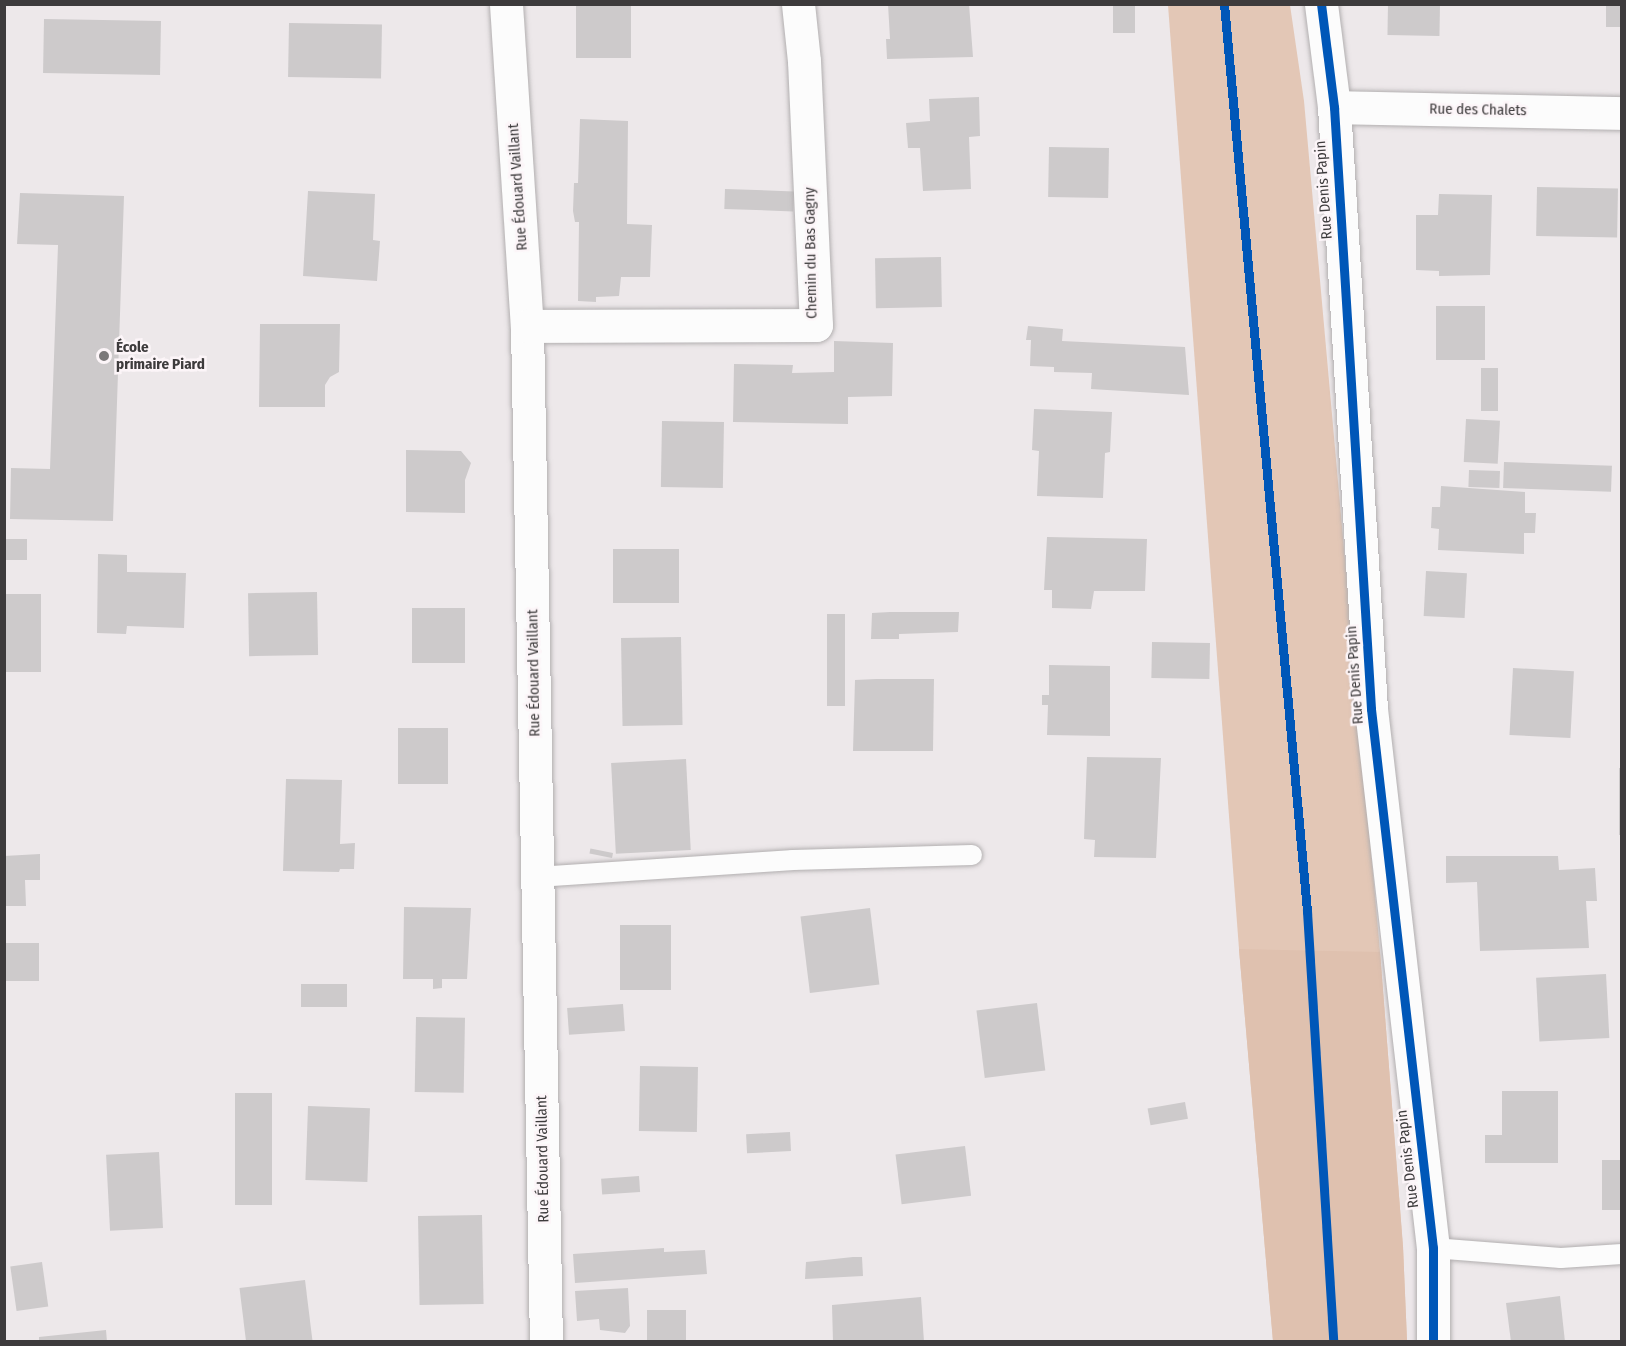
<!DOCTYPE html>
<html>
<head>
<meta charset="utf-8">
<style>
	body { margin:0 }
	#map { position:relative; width:1626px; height:1346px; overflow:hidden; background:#ede8ea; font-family:"Fira Sans Condensed",sans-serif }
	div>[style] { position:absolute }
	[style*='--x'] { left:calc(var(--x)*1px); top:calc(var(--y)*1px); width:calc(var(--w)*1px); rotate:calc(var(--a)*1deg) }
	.green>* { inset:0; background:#e3c7b6 }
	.forest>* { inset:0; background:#dfc1af }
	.building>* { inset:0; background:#cdcacb; transform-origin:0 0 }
	.roads { filter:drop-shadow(0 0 2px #b2afb0) drop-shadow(0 0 2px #b2afb0) }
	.lane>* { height:20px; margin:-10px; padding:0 10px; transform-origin:10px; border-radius:10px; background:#fcfcfc }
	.street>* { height:33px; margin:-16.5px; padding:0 16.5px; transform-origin:16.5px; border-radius:16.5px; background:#fcfcfc }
	.cycleway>* { height:9px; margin:-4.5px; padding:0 4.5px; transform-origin:4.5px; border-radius:4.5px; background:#0057b8 }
	.dots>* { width:16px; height:16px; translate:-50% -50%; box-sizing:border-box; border:3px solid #fcf5f8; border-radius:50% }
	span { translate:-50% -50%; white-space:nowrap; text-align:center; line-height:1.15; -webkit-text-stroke:5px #fcf5f8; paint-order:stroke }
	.street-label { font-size:15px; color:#3d3b3c }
	.poi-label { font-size:15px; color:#3d3b3c; font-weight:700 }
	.left { translate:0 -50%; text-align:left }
	.frame { position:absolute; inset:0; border:6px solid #3d3b3c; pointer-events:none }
</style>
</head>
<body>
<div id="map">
	<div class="green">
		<i style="clip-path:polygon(1168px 5px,1290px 5px,1304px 101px,1380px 952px,1403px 1247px,1407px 1341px,1273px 1341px,1239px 949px)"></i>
	</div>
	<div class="forest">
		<i style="clip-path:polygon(1239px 949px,1380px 952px,1403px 1247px,1407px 1341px,1273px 1341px)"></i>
	</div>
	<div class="building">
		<i style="left:576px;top:4px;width:55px;height:54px"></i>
		<i style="clip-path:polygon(888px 4px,969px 4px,973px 57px,887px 59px,886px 39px,890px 39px)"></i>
		<i style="left:1388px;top:4px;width:52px;height:31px;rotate:1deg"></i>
		<i style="left:1606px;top:4px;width:16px;height:23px"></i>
		<i style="left:1113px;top:5px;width:22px;height:28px"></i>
		<i style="left:44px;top:19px;width:117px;height:54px;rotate:1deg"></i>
		<i style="left:289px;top:23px;width:93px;height:54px;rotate:1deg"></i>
		<i style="clip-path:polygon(979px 97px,980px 136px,969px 137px,971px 189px,923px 191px,920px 148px,908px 148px,906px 123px,930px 121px,929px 99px)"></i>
		<i style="clip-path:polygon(580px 119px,628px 121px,627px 224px,652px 225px,650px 277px,621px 277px,619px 296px,596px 297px,596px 302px,578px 301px,579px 222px,575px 222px,573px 211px,574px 183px,578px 183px)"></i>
		<i style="left:1049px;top:147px;width:60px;height:50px;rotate:1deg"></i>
		<i style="left:1537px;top:187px;width:81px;height:49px;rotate:1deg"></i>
		<i style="left:725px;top:189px;width:69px;height:20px;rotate:2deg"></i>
		<i style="clip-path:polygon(308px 191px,375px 194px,373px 240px,380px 241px,377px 281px,303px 276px)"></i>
		<i style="clip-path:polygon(20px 193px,124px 196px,113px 521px,10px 519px,11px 468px,50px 469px,58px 245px,17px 244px)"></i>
		<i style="clip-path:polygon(1439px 194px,1492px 195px,1490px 275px,1439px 276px,1439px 271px,1416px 270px,1416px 215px,1438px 215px)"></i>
		<i style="left:941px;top:257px;width:50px;height:66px;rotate:89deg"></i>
		<i style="left:1485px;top:306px;width:54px;height:49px;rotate:90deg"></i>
		<i style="clip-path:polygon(260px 324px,340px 324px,339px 372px,330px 377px,325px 385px,325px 407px,259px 407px)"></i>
		<i style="clip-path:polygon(1028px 326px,1063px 329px,1062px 341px,1185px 347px,1189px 395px,1091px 389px,1092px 373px,1054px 372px,1054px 367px,1030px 366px,1031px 340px,1026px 340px)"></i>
		<i style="clip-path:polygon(834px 341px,893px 343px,892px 396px,848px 397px,848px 424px,733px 422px,734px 364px,793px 365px,792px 373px,834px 372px)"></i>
		<i style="left:1481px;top:368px;width:17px;height:43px"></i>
		<i style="clip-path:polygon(1034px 409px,1112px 412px,1110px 452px,1105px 453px,1103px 498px,1037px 496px,1039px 451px,1032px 450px)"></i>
		<i style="left:1466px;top:419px;width:34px;height:43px;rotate:3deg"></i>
		<i style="left:662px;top:421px;width:62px;height:66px;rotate:1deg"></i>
		<i style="clip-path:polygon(406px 450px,461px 451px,471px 463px,465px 480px,465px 513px,406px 512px)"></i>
		<i style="left:1504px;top:462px;width:108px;height:26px;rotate:2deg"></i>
		<i style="left:1469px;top:470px;width:31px;height:17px;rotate:2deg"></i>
		<i style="clip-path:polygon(1441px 486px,1525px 492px,1525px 513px,1536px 513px,1535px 533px,1524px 533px,1524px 554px,1438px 550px,1439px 529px,1431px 528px,1432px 507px,1440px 507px)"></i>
		<i style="clip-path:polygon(1047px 537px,1147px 539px,1145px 591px,1094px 591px,1091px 609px,1052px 608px,1052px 590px,1044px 590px)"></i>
		<i style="left:4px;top:539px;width:23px;height:21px"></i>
		<i style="left:613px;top:549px;width:66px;height:54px"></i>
		<i style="clip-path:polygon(98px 554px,127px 555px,127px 572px,186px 573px,184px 628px,127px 626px,126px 634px,97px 633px)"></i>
		<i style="left:1426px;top:571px;width:41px;height:45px;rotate:3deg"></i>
		<i style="left:317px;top:592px;width:63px;height:69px;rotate:89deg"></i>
		<i style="left:4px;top:594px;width:37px;height:78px"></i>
		<i style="left:412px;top:608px;width:53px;height:55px"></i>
		<i style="clip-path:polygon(890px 612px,959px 612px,958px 632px,899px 634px,899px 639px,871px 639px,872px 613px)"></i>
		<i style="left:827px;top:614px;width:18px;height:92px"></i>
		<i style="left:681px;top:637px;width:88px;height:60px;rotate:89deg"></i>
		<i style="left:1152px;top:642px;width:58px;height:36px;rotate:1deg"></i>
		<i style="clip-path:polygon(1049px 665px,1110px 666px,1110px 736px,1047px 735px,1048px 705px,1042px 705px,1042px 695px,1049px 695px)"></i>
		<i style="left:1513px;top:668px;width:61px;height:67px;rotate:3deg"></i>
		<i style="clip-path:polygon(876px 679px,934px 679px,933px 751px,853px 751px,855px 680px)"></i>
		<i style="left:398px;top:728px;width:50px;height:56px"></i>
		<i style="clip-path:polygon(1087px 757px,1161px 758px,1156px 858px,1094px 857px,1095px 840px,1084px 839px)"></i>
		<i style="left:686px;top:759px;width:91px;height:75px;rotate:87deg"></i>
		<i style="left:1619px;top:768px;width:3px;height:67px"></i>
		<i style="clip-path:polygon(286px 779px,342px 780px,340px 844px,355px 843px,354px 869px,340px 869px,339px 872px,283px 871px)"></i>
		<i style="left:613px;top:853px;width:5px;height:23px;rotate:101deg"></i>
		<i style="clip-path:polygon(40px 854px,40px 880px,25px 880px,26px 906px,4px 906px,4px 856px)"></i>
		<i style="clip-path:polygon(1446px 856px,1558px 856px,1559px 870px,1595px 868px,1597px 901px,1586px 901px,1589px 948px,1480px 951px,1477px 882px,1446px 883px)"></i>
		<i style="clip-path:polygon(404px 907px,471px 908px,467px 979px,442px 979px,442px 988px,433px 989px,433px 979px,403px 979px)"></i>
		<i style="left:870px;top:908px;width:77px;height:70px;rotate:83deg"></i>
		<i style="left:620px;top:925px;width:51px;height:65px"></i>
		<i style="left:39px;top:943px;width:38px;height:35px;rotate:90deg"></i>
		<i style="left:1606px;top:974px;width:64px;height:70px;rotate:87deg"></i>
		<i style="left:301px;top:984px;width:46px;height:23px"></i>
		<i style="left:1037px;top:1003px;width:68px;height:61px;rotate:83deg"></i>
		<i style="left:623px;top:1004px;width:27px;height:56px;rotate:86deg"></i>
		<i style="left:416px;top:1017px;width:49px;height:75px;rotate:1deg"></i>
		<i style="left:640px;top:1066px;width:58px;height:65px;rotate:1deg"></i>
		<i style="clip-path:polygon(1502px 1091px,1558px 1091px,1558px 1163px,1485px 1163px,1485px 1135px,1502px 1135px)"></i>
		<i style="left:235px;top:1093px;width:37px;height:112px"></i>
		<i style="left:1185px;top:1102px;width:17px;height:38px;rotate:80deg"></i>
		<i style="left:308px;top:1106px;width:62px;height:74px;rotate:2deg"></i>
		<i style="left:790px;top:1132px;width:19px;height:44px;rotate:87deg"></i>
		<i style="left:965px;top:1146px;width:50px;height:70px;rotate:83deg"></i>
		<i style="left:159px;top:1152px;width:76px;height:53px;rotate:87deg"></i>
		<i style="left:1622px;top:1160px;width:50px;height:20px;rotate:90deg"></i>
		<i style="left:639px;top:1176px;width:16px;height:38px;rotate:86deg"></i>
		<i style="left:482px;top:1215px;width:89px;height:64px;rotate:89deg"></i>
		<i style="clip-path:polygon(664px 1248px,664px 1252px,705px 1250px,707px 1274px,575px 1283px,573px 1254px)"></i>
		<i style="clip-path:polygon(853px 1257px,862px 1257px,863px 1276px,805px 1279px,806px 1262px)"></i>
		<i style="left:42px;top:1262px;width:45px;height:32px;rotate:82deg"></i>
		<i style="left:305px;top:1280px;width:61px;height:66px;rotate:83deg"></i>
		<i style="clip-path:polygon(628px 1288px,630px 1326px,625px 1333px,600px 1330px,599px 1319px,577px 1321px,575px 1291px)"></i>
		<i style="clip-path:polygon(1560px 1296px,1565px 1342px,1511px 1342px,1506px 1303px)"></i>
		<i style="clip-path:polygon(921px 1297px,924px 1342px,833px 1342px,832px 1305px)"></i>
		<i style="left:686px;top:1310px;width:32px;height:39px;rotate:90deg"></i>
		<i style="clip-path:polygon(106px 1330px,107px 1342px,39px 1342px,39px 1337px)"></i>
	</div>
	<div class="roads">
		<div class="lane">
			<i style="--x:537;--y:877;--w:257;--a:-3.8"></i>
			<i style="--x:793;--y:860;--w:179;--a:-1.6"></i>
			<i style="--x:1433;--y:1248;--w:128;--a:4.5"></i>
			<i style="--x:1561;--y:1258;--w:61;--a:-3.8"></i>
		</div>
		<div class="street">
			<i style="--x:506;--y:4;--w:323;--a:86.3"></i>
			<i style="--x:527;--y:326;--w:1016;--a:88.93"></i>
			<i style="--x:1321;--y:4;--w:104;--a:82.8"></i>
			<i style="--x:1334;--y:107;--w:603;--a:86.48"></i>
			<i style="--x:1371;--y:709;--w:543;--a:83.44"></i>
			<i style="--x:1433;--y:1248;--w:94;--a:90"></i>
			<i style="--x:1334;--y:107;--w:288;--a:1.2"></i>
			<i style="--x:527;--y:326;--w:289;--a:-0.2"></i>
			<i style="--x:816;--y:325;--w:264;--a:-92.6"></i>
			<i style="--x:804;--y:61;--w:57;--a:-96"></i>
		</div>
	</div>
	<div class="cycleway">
		<i style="--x:1224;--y:4;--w:911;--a:84.77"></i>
		<i style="--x:1307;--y:911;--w:432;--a:86.5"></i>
		<i style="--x:1321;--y:4;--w:104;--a:82.8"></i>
		<i style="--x:1334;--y:107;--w:603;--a:86.48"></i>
		<i style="--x:1371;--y:709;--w:543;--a:83.44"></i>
		<i style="--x:1433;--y:1248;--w:94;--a:90"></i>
	</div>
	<div class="dots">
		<i style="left:104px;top:356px;background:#7b7879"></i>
	</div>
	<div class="street-label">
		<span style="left:1478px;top:110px;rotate:1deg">Rue des Chalets</span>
		<span style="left:518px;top:187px;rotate:-94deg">Rue Édouard Vaillant</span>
		<span style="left:1324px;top:190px;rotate:-94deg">Rue Denis Papin</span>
		<span style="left:811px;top:253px;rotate:-91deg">Chemin du Bas Gagny</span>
		<span style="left:534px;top:673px;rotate:-91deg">Rue Édouard Vaillant</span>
		<span style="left:1355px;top:675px;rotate:-94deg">Rue Denis Papin</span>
		<span style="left:543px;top:1159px;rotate:-91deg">Rue Édouard Vaillant</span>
		<span style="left:1408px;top:1159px;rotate:-97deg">Rue Denis Papin</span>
	</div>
	<div class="poi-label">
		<span class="left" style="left:116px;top:356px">École<br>primaire Piard</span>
	</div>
	<div class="frame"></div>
</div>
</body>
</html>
